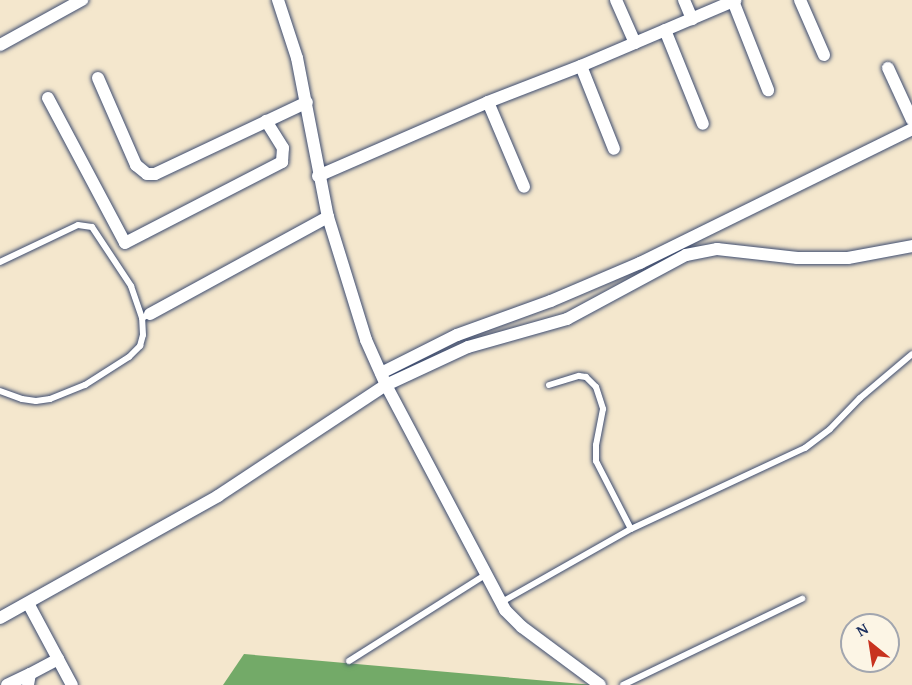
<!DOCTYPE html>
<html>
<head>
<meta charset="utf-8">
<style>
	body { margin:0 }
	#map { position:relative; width:912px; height:685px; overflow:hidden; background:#f4e7cd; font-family:"Gentium Book Plus",serif }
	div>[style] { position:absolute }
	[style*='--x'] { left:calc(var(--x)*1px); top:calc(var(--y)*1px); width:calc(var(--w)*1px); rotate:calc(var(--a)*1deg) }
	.forest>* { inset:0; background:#73aa68 }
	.roads { filter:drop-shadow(0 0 2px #3c4b6f) drop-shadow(0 0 2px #3c4b6f) }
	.service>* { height:6px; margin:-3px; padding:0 3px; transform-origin:3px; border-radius:3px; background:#fff }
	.minor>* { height:12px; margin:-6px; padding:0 6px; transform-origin:6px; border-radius:6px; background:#fff }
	span { translate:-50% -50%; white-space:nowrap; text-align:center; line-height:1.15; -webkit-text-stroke:4.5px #fcf5e5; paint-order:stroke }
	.north { position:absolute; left:840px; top:613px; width:60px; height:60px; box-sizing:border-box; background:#fcf5e5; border:2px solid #a2a6af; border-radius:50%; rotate:330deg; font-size:16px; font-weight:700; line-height:24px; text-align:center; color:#1b2f5e }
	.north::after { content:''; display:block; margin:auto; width:21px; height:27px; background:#c8321e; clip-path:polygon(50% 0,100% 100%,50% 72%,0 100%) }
</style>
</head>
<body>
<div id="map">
	<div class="forest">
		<i style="clip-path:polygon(244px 654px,594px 685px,223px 685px)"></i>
	</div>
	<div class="roads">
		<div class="service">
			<i style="--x:0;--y:262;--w:86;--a:-25.4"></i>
			<i style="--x:78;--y:225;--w:14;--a:8"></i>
			<i style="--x:92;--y:227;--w:71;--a:56.5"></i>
			<i style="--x:131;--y:286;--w:34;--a:71"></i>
			<i style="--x:142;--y:318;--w:9;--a:-27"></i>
			<i style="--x:549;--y:385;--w:31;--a:-17"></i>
			<i style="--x:579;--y:376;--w:7;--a:8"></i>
			<i style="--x:586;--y:377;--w:14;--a:45"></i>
			<i style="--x:596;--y:387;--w:23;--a:72"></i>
			<i style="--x:603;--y:409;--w:37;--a:101"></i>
			<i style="--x:596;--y:445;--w:16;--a:90"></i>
			<i style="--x:596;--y:461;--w:76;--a:62.8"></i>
			<i style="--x:0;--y:391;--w:23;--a:20"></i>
			<i style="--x:22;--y:399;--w:14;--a:8"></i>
			<i style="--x:36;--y:401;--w:14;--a:-8"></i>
			<i style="--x:50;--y:399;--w:38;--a:-22"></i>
			<i style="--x:85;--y:385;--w:52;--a:-32.5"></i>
			<i style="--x:129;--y:357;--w:16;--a:-45"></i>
			<i style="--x:140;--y:346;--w:11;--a:-75"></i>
			<i style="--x:143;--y:335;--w:17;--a:-93"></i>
			<i style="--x:500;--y:603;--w:150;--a:-29.5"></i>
			<i style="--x:631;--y:529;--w:192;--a:-25"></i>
			<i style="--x:805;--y:448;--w:31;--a:-37"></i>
			<i style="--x:830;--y:429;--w:43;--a:-45.9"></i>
			<i style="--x:860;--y:398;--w:68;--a:-40.2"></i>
			<i style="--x:349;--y:661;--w:161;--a:-32.3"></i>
			<i style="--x:623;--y:685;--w:199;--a:-25.7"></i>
		</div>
		<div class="minor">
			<i style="--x:278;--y:0;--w:61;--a:71.9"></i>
			<i style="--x:297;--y:58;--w:162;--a:79"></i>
			<i style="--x:328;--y:217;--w:129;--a:72.8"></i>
			<i style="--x:366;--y:340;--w:49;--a:66"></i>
			<i style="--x:386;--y:385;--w:255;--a:62.1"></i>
			<i style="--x:505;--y:610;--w:24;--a:45"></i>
			<i style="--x:522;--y:627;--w:97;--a:36.6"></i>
			<i style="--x:616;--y:0;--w:47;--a:66.2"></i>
			<i style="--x:684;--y:0;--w:21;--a:67"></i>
			<i style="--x:800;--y:0;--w:60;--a:66.4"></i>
			<i style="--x:733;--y:1;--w:96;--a:68.5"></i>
			<i style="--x:665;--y:30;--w:101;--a:68"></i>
			<i style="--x:0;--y:45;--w:94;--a:-28.8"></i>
			<i style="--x:581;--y:66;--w:89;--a:68.3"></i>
			<i style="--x:888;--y:68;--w:57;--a:65.2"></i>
			<i style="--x:98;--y:78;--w:95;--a:66.4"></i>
			<i style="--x:136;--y:165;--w:14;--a:39"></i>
			<i style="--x:147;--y:174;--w:8;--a:0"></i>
			<i style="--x:155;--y:174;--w:168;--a:-25.3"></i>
			<i style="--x:48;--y:98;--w:164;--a:62"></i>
			<i style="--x:125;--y:243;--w:177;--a:-27.3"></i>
			<i style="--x:282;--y:162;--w:14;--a:-86"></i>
			<i style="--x:283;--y:148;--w:32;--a:-122"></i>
			<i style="--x:488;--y:102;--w:92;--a:67"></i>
			<i style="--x:318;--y:176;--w:185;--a:-23.5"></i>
			<i style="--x:488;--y:102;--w:100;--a:-21.2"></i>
			<i style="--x:581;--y:66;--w:168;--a:-23.1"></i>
			<i style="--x:150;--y:314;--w:203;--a:-28.6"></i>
			<i style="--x:381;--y:373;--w:85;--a:-26.6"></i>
			<i style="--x:457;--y:335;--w:100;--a:-19.9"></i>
			<i style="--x:551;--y:301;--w:97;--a:-23.1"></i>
			<i style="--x:640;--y:263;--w:303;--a:-26.2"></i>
			<i style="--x:28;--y:603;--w:93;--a:61.8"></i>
			<i style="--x:0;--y:618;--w:250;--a:-29.2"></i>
			<i style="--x:218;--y:496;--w:201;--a:-33.5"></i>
			<i style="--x:386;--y:385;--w:90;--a:-24.9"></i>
			<i style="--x:468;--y:347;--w:103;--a:-15.8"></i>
			<i style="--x:567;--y:319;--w:135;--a:-28.3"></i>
			<i style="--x:686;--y:255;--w:32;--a:-11"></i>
			<i style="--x:717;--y:249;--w:81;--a:6.4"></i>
			<i style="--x:797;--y:258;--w:51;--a:0"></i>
			<i style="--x:848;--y:258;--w:65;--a:-10.6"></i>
			<i style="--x:7;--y:685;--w:25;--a:-26"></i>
			<i style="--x:28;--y:685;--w:11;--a:-80"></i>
			<i style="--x:30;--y:674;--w:32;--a:-28"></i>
		</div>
	</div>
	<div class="north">N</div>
</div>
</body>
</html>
